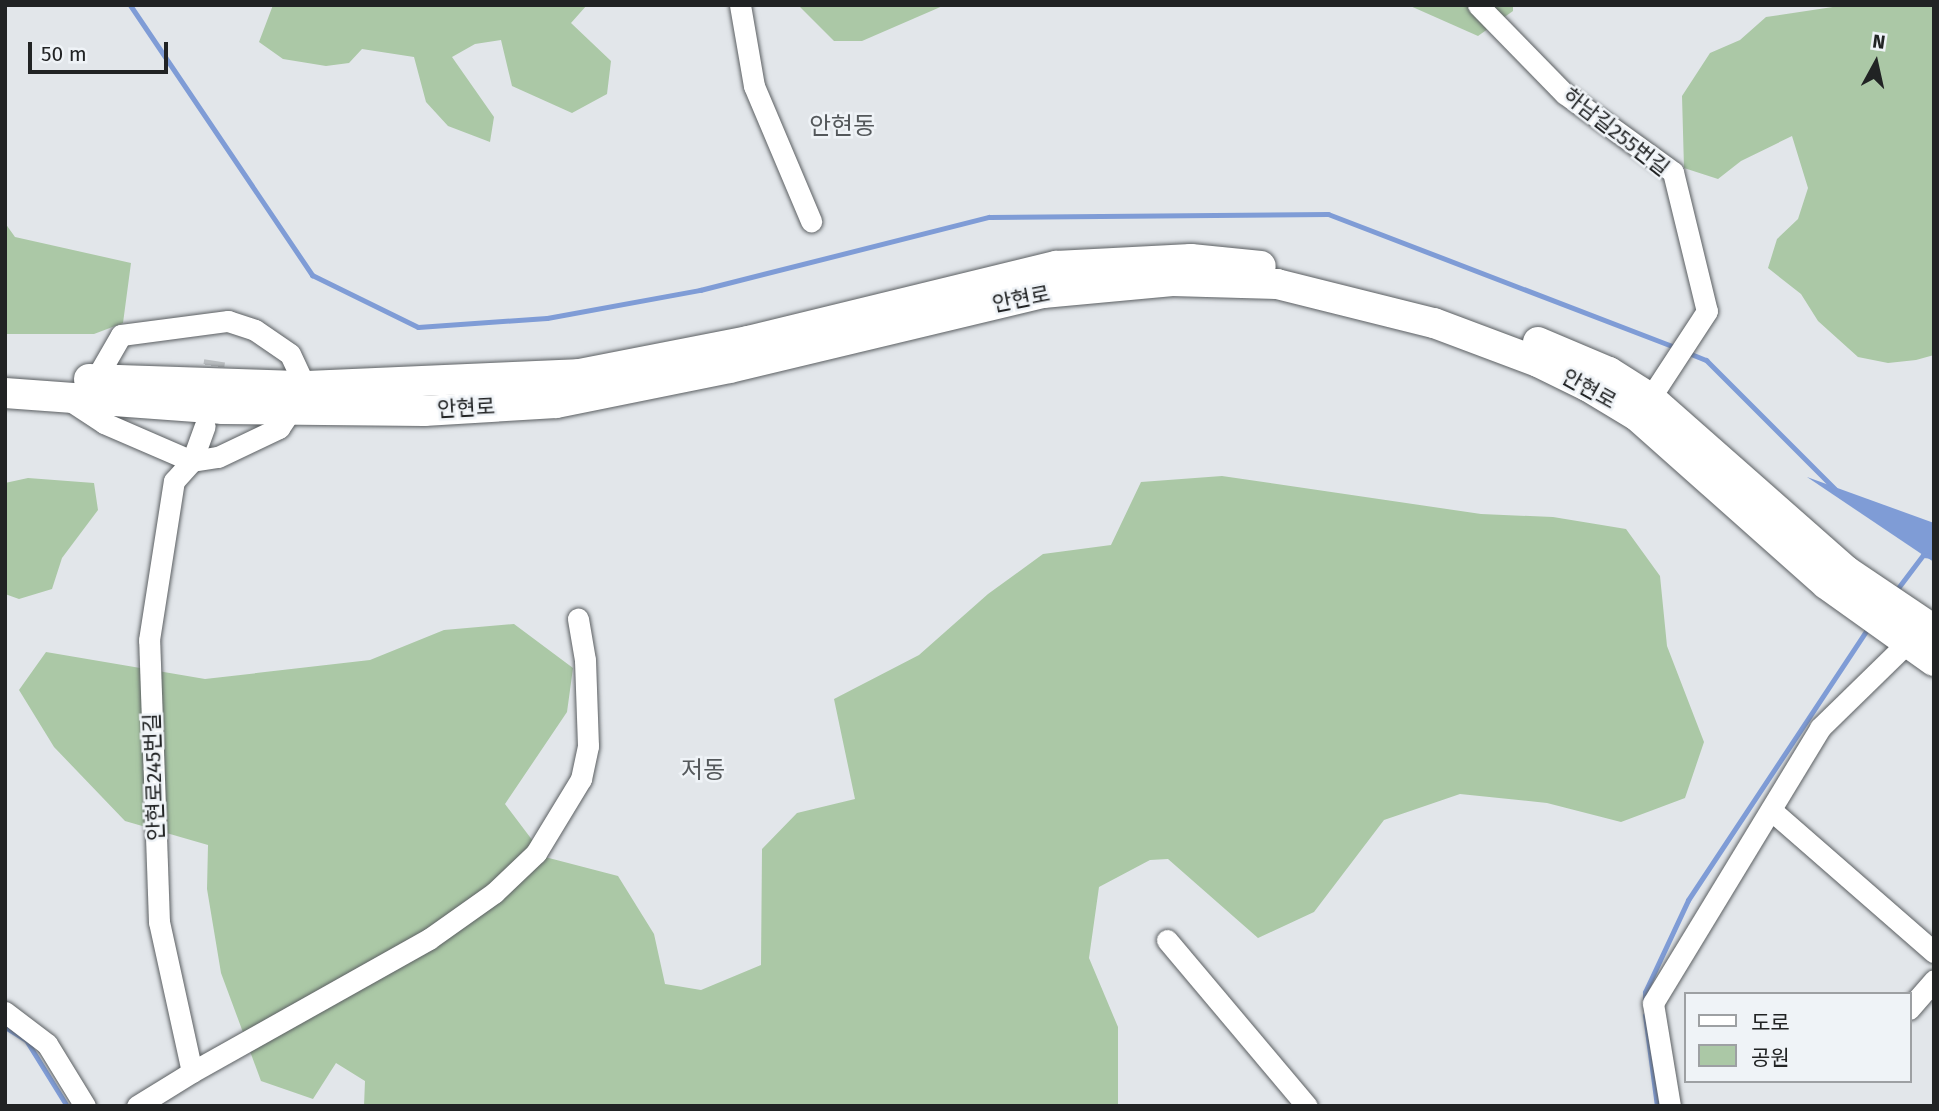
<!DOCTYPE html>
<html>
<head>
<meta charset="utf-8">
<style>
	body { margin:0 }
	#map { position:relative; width:1939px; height:1111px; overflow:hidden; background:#e2e6ea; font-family:"Fira Sans","Noto Sans KR",sans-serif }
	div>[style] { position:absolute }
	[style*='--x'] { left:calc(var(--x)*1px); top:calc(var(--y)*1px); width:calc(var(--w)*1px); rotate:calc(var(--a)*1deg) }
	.green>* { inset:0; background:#abc8a6 }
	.water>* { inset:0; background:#7f9cd6 }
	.stream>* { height:5px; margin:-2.5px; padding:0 2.5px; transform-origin:2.5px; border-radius:2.5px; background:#7f9cd6 }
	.street-tunnel>* { height:21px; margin-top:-10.5px; transform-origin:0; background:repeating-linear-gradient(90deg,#bbbfc2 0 21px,transparent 0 31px) }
	.roads { filter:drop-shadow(0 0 2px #5b5f62) drop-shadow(0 0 2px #5b5f62) }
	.street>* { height:21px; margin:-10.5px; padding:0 10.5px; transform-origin:10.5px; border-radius:10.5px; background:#fff }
	.secondary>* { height:30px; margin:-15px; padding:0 15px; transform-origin:15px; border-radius:15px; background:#fff }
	span { translate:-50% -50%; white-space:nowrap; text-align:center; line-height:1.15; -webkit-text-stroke:5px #eff3f7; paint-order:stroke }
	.street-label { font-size:21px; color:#212324 }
	.quarter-label { font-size:24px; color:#54585b }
	.frame { position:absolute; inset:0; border:7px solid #212324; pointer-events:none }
	.legend { position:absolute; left:1684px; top:992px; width:228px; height:91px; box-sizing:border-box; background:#eff3f7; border:2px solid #9da0a3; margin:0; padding:9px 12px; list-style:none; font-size:21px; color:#212324 }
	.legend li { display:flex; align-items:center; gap:14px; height:35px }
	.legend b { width:35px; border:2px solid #9da0a3 }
	.north { position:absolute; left:1841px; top:28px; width:70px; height:70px; -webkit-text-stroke:5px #eff3f7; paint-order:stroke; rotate:8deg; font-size:19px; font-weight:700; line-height:28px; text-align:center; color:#212324 }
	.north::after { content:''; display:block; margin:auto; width:24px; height:32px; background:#212324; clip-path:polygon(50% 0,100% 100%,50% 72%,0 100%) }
	.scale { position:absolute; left:28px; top:42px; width:140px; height:32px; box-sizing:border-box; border:4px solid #212324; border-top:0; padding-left:9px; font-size:21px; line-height:24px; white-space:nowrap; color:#212324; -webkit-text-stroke:5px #eff3f7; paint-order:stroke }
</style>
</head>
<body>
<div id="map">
	<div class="green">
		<i style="clip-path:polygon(273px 5px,587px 5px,571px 23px,611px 61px,607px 94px,572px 113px,512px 86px,501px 40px,475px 44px,452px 57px,494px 117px,490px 142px,448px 126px,426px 102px,414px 57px,362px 49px,349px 63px,326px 66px,283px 59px,259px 42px)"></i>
		<i style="clip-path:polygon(798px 5px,945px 5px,862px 41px,834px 41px)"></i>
		<i style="clip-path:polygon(1408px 5px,1513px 5px,1513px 11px,1478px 36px)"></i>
		<i style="clip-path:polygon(1846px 5px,1934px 5px,1934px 355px,1916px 360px,1888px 363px,1858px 357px,1818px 321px,1801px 294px,1768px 268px,1777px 239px,1798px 219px,1808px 188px,1792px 136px,1741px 161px,1718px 179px,1684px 168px,1682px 96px,1710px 53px,1740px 40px,1766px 17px)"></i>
		<i style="clip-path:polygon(5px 223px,15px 237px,131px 263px,123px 323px,94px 334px,5px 334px)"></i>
		<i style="clip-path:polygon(1222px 476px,1481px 514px,1553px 517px,1626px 529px,1660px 576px,1667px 646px,1704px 742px,1685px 798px,1621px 822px,1547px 803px,1460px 794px,1384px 820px,1314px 912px,1258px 938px,1168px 859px,1150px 860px,1099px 887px,1089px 958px,1118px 1027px,1118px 1106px,364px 1106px,365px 1081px,336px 1063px,313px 1099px,261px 1081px,221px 973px,207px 889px,208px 845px,125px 821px,54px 747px,19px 690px,46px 652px,205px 679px,370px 660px,444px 630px,514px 624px,573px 668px,567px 712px,505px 804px,545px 857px,618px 876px,654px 934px,665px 984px,701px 990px,761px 965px,762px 849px,797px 813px,855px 799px,834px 699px,919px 655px,988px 594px,1043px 554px,1111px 545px,1141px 482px)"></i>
		<i style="clip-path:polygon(28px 478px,94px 483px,98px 510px,62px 558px,52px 589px,19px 599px,5px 594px,5px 483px)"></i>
	</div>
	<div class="water">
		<i style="clip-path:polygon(1807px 477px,1934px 523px,1934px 562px,1923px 555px)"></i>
	</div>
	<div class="stream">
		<i style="--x:130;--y:5;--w:326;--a:56"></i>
		<i style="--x:312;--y:275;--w:118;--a:26.1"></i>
		<i style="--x:418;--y:327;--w:129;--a:-4"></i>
		<i style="--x:547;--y:318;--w:156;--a:-10.4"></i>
		<i style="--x:700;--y:290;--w:298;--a:-14.2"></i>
		<i style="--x:989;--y:217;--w:339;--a:-0.5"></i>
		<i style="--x:1328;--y:214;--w:374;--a:21"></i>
		<i style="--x:1686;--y:352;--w:22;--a:22"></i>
		<i style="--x:1706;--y:360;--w:182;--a:45"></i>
		<i style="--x:1895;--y:592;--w:46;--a:-52.9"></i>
		<i style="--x:1923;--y:555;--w:11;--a:5"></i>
		<i style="--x:1645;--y:1002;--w:10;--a:-90"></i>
		<i style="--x:1645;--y:992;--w:102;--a:-64.9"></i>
		<i style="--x:1688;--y:900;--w:330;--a:-56.5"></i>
		<i style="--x:1645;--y:1015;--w:92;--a:82.5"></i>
		<i style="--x:5;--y:1027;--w:25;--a:32"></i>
		<i style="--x:26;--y:1040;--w:78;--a:58.2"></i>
	</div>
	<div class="street-tunnel">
		<i style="--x:209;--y:396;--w:36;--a:-81"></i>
	</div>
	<div class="roads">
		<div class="street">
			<i style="--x:740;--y:5;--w:82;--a:80.2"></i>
			<i style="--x:754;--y:86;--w:147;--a:67.1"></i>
			<i style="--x:1478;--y:5;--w:124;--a:45.7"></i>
			<i style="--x:1565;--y:94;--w:133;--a:35.8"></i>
			<i style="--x:1673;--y:172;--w:143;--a:76.3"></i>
			<i style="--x:1707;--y:311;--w:104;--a:123.2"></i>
			<i style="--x:95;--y:380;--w:52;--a:-60"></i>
			<i style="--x:121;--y:335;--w:108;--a:-7.5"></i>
			<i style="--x:228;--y:321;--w:28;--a:18"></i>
			<i style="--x:255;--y:330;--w:42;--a:34.4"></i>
			<i style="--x:290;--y:354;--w:35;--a:65"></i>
			<i style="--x:69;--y:400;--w:42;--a:33.3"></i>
			<i style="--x:104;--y:423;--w:96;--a:23.4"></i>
			<i style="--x:192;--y:461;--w:26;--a:-9"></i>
			<i style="--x:218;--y:457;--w:68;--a:-25.4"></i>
			<i style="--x:279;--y:428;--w:23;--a:-56"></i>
			<i style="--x:1771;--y:810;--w:216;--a:41.1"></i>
			<i style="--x:1167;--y:940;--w:217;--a:49.9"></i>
			<i style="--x:1909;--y:1009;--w:38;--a:-49"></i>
			<i style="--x:5;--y:1012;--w:53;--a:37.3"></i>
			<i style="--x:47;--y:1044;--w:73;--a:58.5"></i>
			<i style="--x:192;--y:1072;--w:272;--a:-29.3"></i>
			<i style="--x:429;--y:939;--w:80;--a:-35.3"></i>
			<i style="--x:494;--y:893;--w:58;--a:-43.6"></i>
			<i style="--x:536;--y:853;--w:87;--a:-58.7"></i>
			<i style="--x:581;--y:779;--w:34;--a:-78"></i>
			<i style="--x:588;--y:746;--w:86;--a:-92"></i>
			<i style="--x:585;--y:660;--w:42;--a:-99.7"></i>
			<i style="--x:137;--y:1106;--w:65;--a:-31.7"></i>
			<i style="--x:192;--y:1072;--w:154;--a:-102.4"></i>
			<i style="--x:159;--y:922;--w:282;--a:-92"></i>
			<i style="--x:149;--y:640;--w:161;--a:-81.1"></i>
			<i style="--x:174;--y:481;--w:27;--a:-48"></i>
			<i style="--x:192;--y:461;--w:37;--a:-70"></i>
			<i style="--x:1670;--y:1106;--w:104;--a:-99.4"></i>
			<i style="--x:1653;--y:1003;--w:322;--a:-58.7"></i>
			<i style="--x:1820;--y:728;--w:120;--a:-44.3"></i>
		</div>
		<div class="secondary">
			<i style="--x:1538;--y:342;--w:77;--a:22.9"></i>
			<i style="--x:1609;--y:372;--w:49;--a:32.4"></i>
			<i style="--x:1650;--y:398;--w:260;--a:41.4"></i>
			<i style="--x:1845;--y:570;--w:107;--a:34"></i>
			<i style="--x:89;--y:379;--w:216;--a:1.9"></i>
			<i style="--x:305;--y:386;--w:274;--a:-2.5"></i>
			<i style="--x:579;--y:374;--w:172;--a:-11"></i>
			<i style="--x:748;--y:341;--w:317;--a:-13.7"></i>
			<i style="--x:1056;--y:266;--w:135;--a:-3"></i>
			<i style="--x:1191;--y:259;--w:70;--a:5.7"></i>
			<i style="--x:5;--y:393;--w:219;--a:4.2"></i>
			<i style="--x:223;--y:409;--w:201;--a:0.6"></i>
			<i style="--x:424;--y:411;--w:132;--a:-3.5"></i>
			<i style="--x:556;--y:403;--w:177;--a:-11.4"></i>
			<i style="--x:730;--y:368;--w:322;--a:-13.5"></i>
			<i style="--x:1043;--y:293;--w:130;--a:-5.3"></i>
			<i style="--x:1172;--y:281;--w:105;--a:1.6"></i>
			<i style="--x:1277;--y:284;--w:162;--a:14"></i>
			<i style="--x:1434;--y:323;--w:111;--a:20.6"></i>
			<i style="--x:1538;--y:362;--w:55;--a:26.1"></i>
			<i style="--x:1587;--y:386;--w:58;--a:31"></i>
			<i style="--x:1637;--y:416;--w:253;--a:41.6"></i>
			<i style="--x:1826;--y:584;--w:133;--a:35.5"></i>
		</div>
	</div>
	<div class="street-label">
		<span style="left:1616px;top:132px;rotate:38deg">하남길255번길</span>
		<span style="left:1021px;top:299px;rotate:-11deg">안현로</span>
		<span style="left:1589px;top:389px;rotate:29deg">안현로</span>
		<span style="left:466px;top:408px;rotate:-3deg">안현로</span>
		<span style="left:154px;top:777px;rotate:-92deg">안현로245번길</span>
	</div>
	<div class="quarter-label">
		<span style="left:842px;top:127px">안현동</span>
		<span style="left:703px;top:771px">저동</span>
	</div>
	<div class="frame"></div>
	<ul class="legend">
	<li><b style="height:9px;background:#fff"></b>도로</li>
	<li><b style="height:19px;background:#abc8a6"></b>공원</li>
	</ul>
	<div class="north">N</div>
	<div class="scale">50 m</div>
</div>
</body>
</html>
